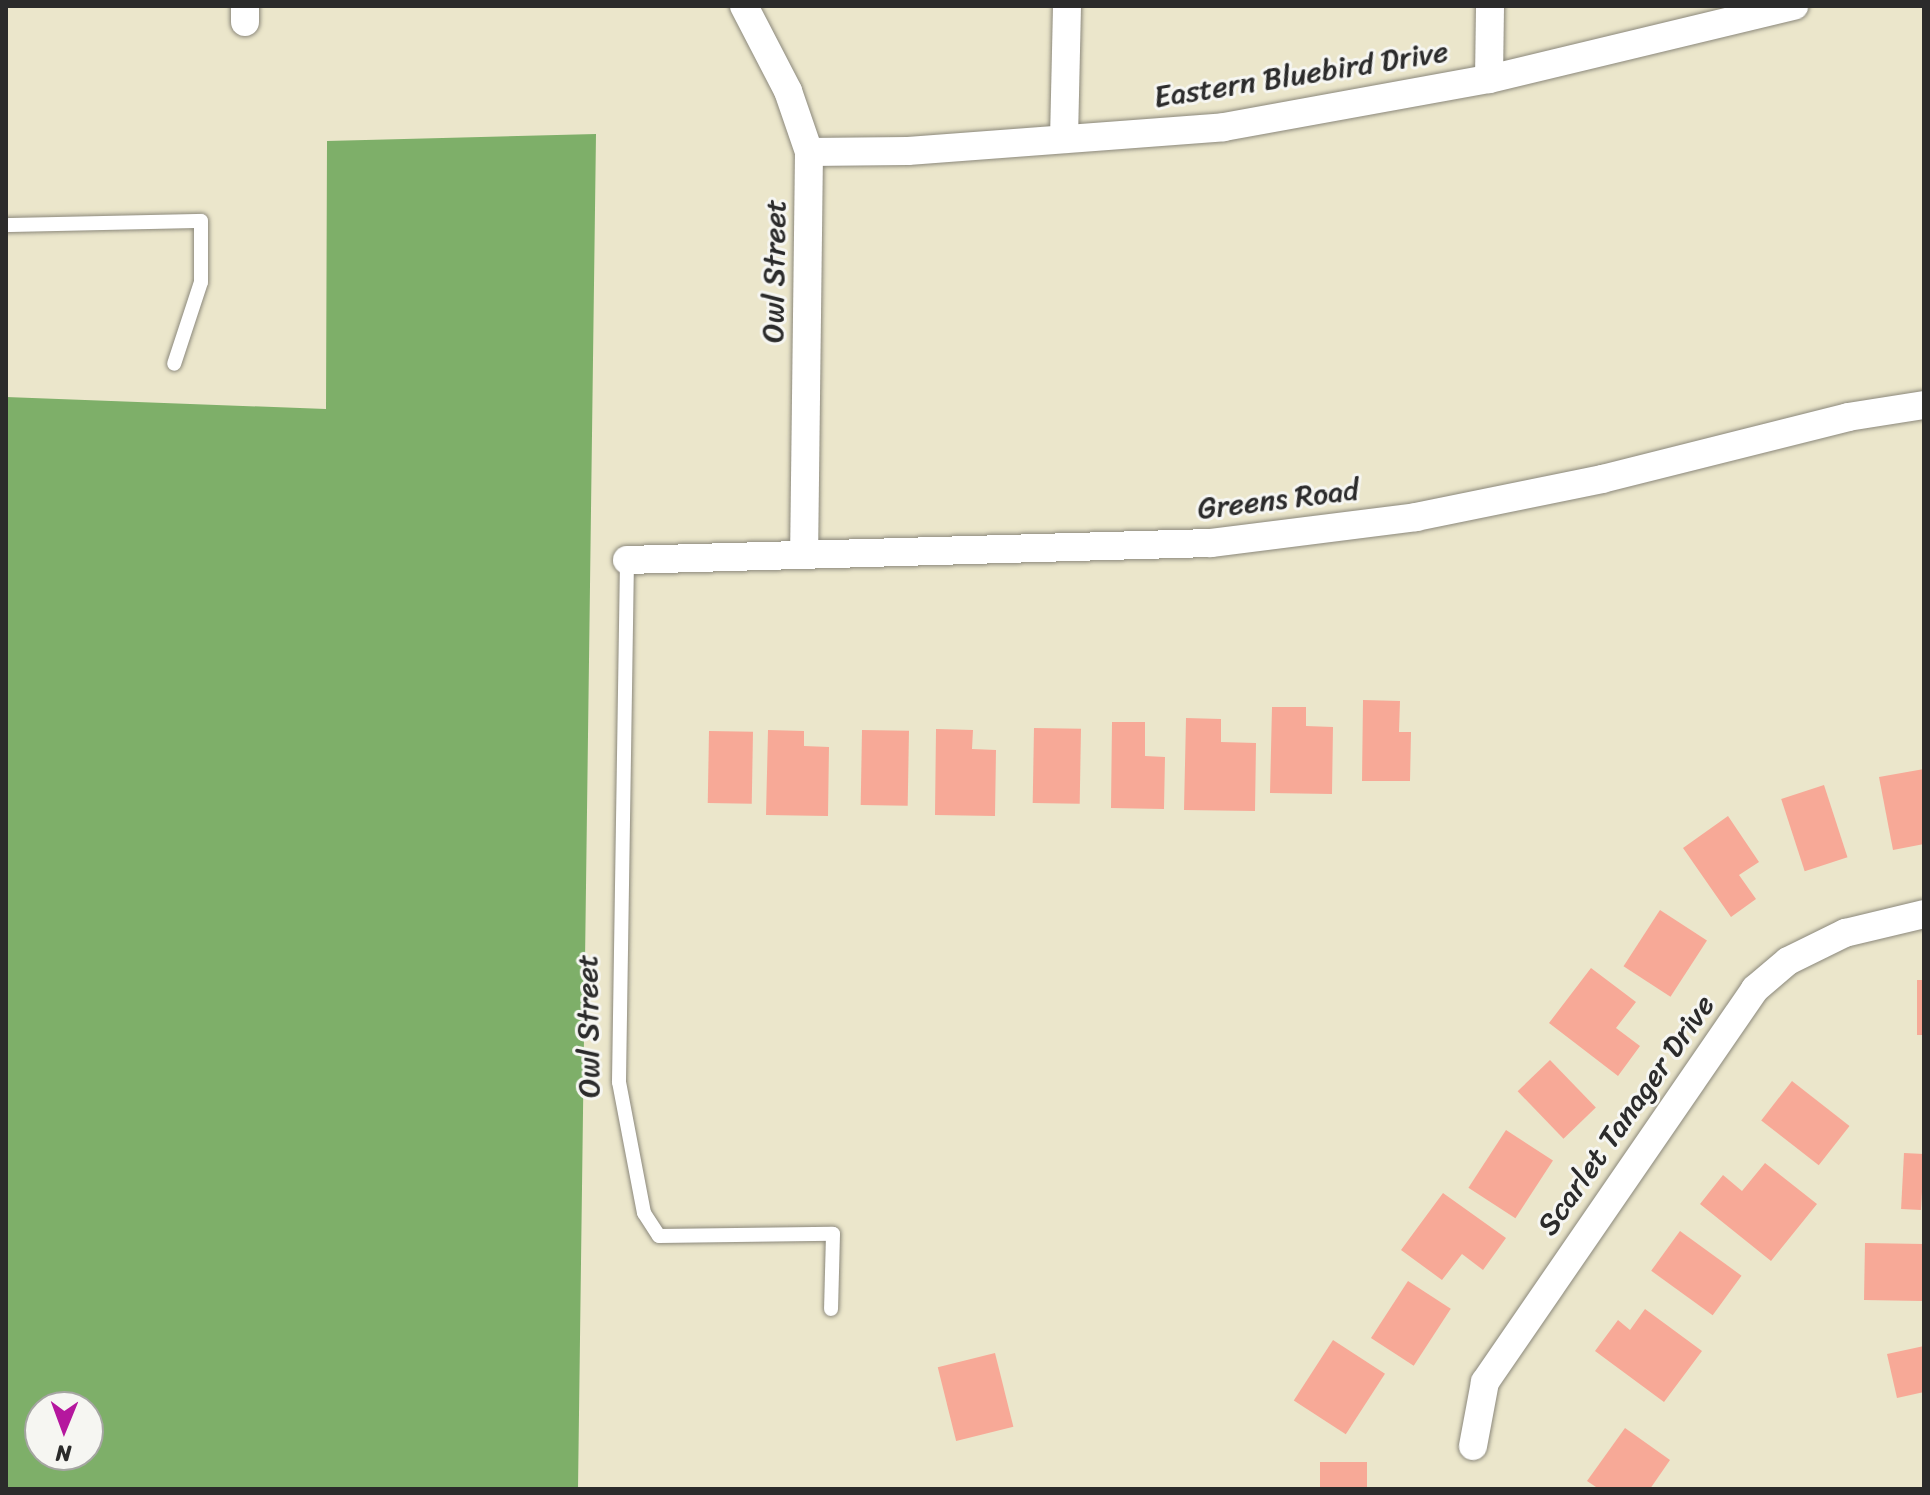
<!DOCTYPE html>
<html>
<head>
<meta charset="utf-8">
<style>
	body { margin:0 }
	#map { position:relative; width:1930px; height:1495px; overflow:hidden; background:#ebe6cb; font-family:Sriracha,sans-serif }
	div>[style] { position:absolute }
	[style*='--x'] { left:calc(var(--x)*1px); top:calc(var(--y)*1px); width:calc(var(--w)*1px); rotate:calc(var(--a)*1deg) }
	.forest>* { inset:0; background:#7eaf69 }
	.building>* { inset:0; background:#f7a997; transform-origin:0 0 }
	.roads { filter:drop-shadow(0 0 2px #8b887b) drop-shadow(0 0 2px #8b887b) }
	.lane>* { height:14px; margin:-7px; padding:0 7px; transform-origin:7px; border-radius:7px; background:#fff }
	.street>* { height:28px; margin:-14px; padding:0 14px; transform-origin:14px; border-radius:14px; background:#fff }
	span { translate:-50% -50%; white-space:nowrap; text-align:center; line-height:1.15; -webkit-text-stroke:6px #f6f6f2; paint-order:stroke }
	.street-label { font-size:30px; color:#2b2b2b }
	.frame { position:absolute; inset:0; border:8px solid #2b2b2b; pointer-events:none }
	.north { position:absolute; left:24px; top:1391px; width:80px; height:80px; box-sizing:border-box; background:#f6f6f2; border:2px solid #a5a5a2; border-radius:50%; rotate:181deg; font-size:22px; font-weight:700; line-height:32px; text-align:center; color:#2b2b2b }
	.north::after { content:''; display:block; margin:auto; width:28px; height:36px; background:#b5179e; clip-path:polygon(50% 0,100% 100%,50% 72%,0 100%) }
</style>
</head>
<body>
<div id="map">
	<div class="forest">
		<i style="clip-path:polygon(evenodd,596px 134px,578px 1489px,6px 1489px,6px 397px,326px 409px,327px 141px,596px 134px,40px 1407px,88px 1407px,88px 1455px,40px 1455px,40px 1407px)"></i>
	</div>
	<div class="building">
		<i style="clip-path:polygon(1363px 700px,1400px 701px,1399px 732px,1411px 732px,1410px 781px,1362px 781px)"></i>
		<i style="clip-path:polygon(1272px 707px,1306px 707px,1306px 726px,1333px 727px,1332px 794px,1270px 793px)"></i>
		<i style="clip-path:polygon(1186px 718px,1221px 719px,1221px 742px,1256px 743px,1255px 811px,1184px 810px)"></i>
		<i style="clip-path:polygon(1112px 722px,1145px 722px,1145px 756px,1165px 757px,1164px 809px,1111px 808px)"></i>
		<i style="left:1034px;top:728px;width:47px;height:75px;rotate:1deg"></i>
		<i style="clip-path:polygon(936px 729px,973px 730px,972px 749px,996px 750px,995px 816px,935px 815px)"></i>
		<i style="clip-path:polygon(768px 730px,804px 731px,804px 746px,829px 747px,828px 816px,766px 815px)"></i>
		<i style="left:862px;top:730px;width:47px;height:75px;rotate:1deg"></i>
		<i style="left:709px;top:731px;width:44px;height:72px;rotate:1deg"></i>
		<i style="clip-path:polygon(1924px 769px,1924px 844px,1893px 850px,1879px 777px)"></i>
		<i style="left:1824px;top:785px;width:76px;height:45px;rotate:72deg"></i>
		<i style="clip-path:polygon(1728px 816px,1759px 862px,1739px 875px,1756px 899px,1731px 917px,1683px 848px)"></i>
		<i style="left:1660px;top:910px;width:56px;height:67px;rotate:33deg"></i>
		<i style="clip-path:polygon(1591px 968px,1636px 1002px,1616px 1028px,1640px 1046px,1618px 1076px,1549px 1023px)"></i>
		<i style="left:1917px;top:980px;width:7px;height:55px"></i>
		<i style="left:1550px;top:1060px;width:66px;height:45px;rotate:46deg"></i>
		<i style="left:1792px;top:1081px;width:73px;height:50px;rotate:38deg"></i>
		<i style="left:1506px;top:1130px;width:56px;height:69px;rotate:33deg"></i>
		<i style="left:1904px;top:1153px;width:20px;height:56px;rotate:3deg"></i>
		<i style="clip-path:polygon(1765px 1163px,1817px 1204px,1771px 1261px,1700px 1204px,1723px 1175px,1742px 1191px)"></i>
		<i style="clip-path:polygon(1443px 1193px,1506px 1238px,1483px 1270px,1462px 1254px,1442px 1280px,1401px 1250px)"></i>
		<i style="left:1680px;top:1231px;width:76px;height:49px;rotate:36deg"></i>
		<i style="left:1865px;top:1243px;width:59px;height:57px;rotate:1deg"></i>
		<i style="left:1408px;top:1281px;width:51px;height:68px;rotate:33deg"></i>
		<i style="clip-path:polygon(1645px 1309px,1702px 1351px,1664px 1402px,1595px 1351px,1618px 1320px,1630px 1330px)"></i>
		<i style="left:1333px;top:1340px;width:62px;height:72px;rotate:33deg"></i>
		<i style="clip-path:polygon(1924px 1346px,1924px 1392px,1897px 1398px,1887px 1354px)"></i>
		<i style="left:995px;top:1353px;width:76px;height:59px;rotate:76deg"></i>
		<i style="clip-path:polygon(1625px 1428px,1670px 1460px,1650px 1489px,1599px 1489px,1587px 1481px)"></i>
		<i style="left:1320px;top:1462px;width:47px;height:27px"></i>
	</div>
	<div class="roads">
		<div class="lane">
			<i style="--x:6;--y:225;--w:195;--a:-1.2"></i>
			<i style="--x:201;--y:221;--w:61;--a:90"></i>
			<i style="--x:201;--y:282;--w:86;--a:108.2"></i>
			<i style="--x:627;--y:560;--w:522;--a:90.88"></i>
			<i style="--x:619;--y:1082;--w:133;--a:79.2"></i>
			<i style="--x:644;--y:1213;--w:27;--a:57"></i>
			<i style="--x:659;--y:1236;--w:174;--a:-0.7"></i>
			<i style="--x:833;--y:1234;--w:75;--a:91.5"></i>
		</div>
		<div class="street">
			<i style="--x:744;--y:6;--w:96;--a:62.6"></i>
			<i style="--x:788;--y:91;--w:65;--a:71"></i>
			<i style="--x:809;--y:152;--w:400;--a:90.7"></i>
			<i style="--x:245;--y:22;--w:16;--a:-90"></i>
			<i style="--x:1489;--y:79;--w:73;--a:-89.2"></i>
			<i style="--x:1064;--y:139;--w:133;--a:-88.7"></i>
			<i style="--x:809;--y:152;--w:99;--a:-0.6"></i>
			<i style="--x:908;--y:151;--w:317;--a:-4.3"></i>
			<i style="--x:1224;--y:127;--w:269;--a:-10.3"></i>
			<i style="--x:1489;--y:79;--w:314;--a:-13.5"></i>
			<i style="--x:627;--y:560;--w:584;--a:-1.67"></i>
			<i style="--x:1211;--y:543;--w:207;--a:-7.2"></i>
			<i style="--x:1416;--y:517;--w:190;--a:-11.5"></i>
			<i style="--x:1602;--y:479;--w:254;--a:-14.1"></i>
			<i style="--x:1848;--y:417;--w:77;--a:-9"></i>
			<i style="--x:1473;--y:1446;--w:65;--a:-79.4"></i>
			<i style="--x:1485;--y:1382;--w:477;--a:-55.5"></i>
			<i style="--x:1755;--y:989;--w:43;--a:-40.3"></i>
			<i style="--x:1788;--y:961;--w:64;--a:-26.2"></i>
			<i style="--x:1845;--y:933;--w:81;--a:-13.5"></i>
		</div>
	</div>
	<div class="street-label">
		<span style="left:1301px;top:74px;rotate:-9deg">Eastern Bluebird Drive</span>
		<span style="left:774px;top:271px;rotate:-89deg">Owl Street</span>
		<span style="left:1278px;top:499px;rotate:-7deg">Greens Road</span>
		<span style="left:588px;top:1026px;rotate:-91deg">Owl Street</span>
		<span style="left:1626px;top:1115px;rotate:-55deg">Scarlet Tanager Drive</span>
	</div>
	<div class="frame"></div>
	<div class="north">N</div>
</div>
</body>
</html>
